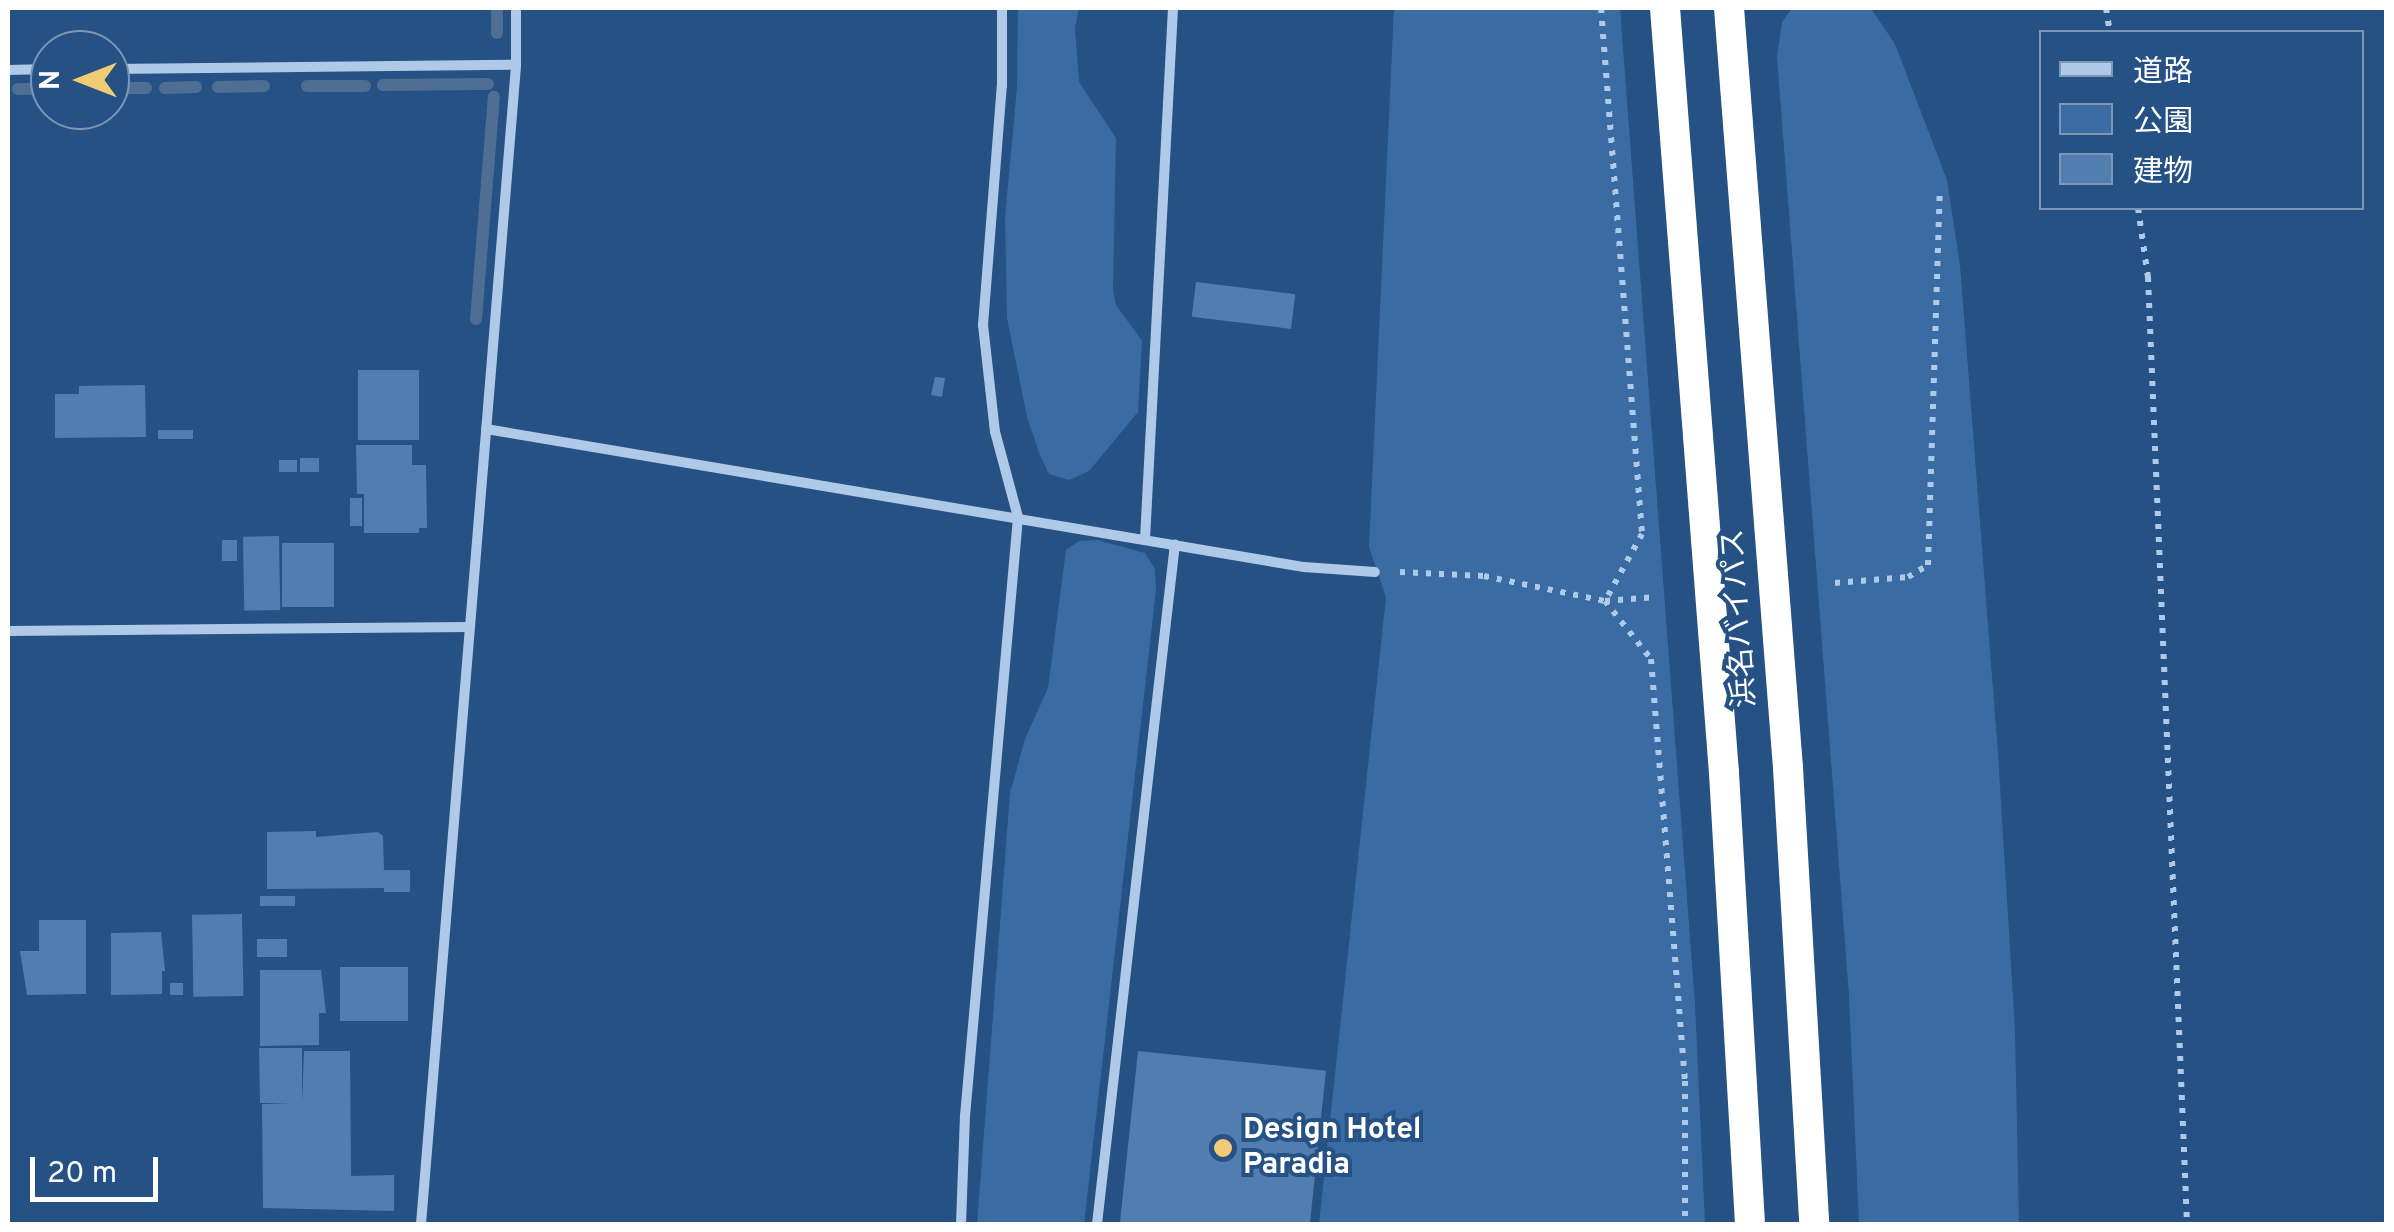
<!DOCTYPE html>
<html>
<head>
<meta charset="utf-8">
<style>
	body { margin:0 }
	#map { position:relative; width:2394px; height:1232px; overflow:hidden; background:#255185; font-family:Overpass,"Noto Sans JP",sans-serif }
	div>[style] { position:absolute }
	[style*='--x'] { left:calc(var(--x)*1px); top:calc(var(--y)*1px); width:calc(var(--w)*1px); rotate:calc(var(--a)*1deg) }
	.green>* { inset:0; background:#3a6ba2 }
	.stream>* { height:12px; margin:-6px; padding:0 6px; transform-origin:6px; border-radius:6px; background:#4f6e93 }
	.building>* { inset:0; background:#527daf; transform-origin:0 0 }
	.path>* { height:6px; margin-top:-3px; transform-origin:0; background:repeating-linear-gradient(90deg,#afcae8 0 5px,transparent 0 13px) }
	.street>* { height:10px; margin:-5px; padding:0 5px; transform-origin:5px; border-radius:5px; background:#afcae8 }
	.highway>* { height:30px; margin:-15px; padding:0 15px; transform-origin:15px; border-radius:15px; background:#fff }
	.dots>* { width:28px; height:28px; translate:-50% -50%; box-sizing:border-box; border:5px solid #255185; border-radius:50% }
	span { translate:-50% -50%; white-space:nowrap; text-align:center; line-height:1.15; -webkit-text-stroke:8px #255185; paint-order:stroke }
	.street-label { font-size:30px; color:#fff }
	.poi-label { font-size:30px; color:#fff; font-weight:700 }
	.left { translate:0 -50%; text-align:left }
	.frame { position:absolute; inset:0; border:10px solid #fff; pointer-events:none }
	.legend { position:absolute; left:2039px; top:30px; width:325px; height:180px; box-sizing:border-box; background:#255185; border:2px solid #7c97b6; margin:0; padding:12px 18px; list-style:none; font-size:30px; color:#fff }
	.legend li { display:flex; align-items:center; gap:20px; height:50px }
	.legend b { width:50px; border:2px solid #7c97b6 }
	.north { position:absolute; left:30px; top:30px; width:100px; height:100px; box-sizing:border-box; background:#255185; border:2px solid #7c97b6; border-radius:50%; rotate:270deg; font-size:28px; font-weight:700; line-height:40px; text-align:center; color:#fff }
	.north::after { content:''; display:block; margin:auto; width:35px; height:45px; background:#f2cb74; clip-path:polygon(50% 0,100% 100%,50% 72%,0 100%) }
	.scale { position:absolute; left:30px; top:1157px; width:128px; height:45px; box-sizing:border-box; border:5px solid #fff; border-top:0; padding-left:12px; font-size:30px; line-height:35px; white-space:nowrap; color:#fff; -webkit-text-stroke:8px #255185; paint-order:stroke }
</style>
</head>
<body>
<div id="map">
	<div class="green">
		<i style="clip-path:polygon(1018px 8px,1079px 8px,1075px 28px,1079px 82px,1116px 138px,1113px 290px,1116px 305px,1142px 341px,1138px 412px,1089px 471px,1069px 480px,1049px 474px,1040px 455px,1027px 417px,1007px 318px,1005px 218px,1017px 87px)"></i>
		<i style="clip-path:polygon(1394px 8px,1620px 8px,1695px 1004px,1705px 1224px,1319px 1224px,1386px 597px,1369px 547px)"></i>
		<i style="clip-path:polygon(1792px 8px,1872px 10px,1895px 44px,1947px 180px,1960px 265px,1998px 753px,2015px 1030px,2019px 1224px,1859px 1224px,1849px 995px,1777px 57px,1782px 22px)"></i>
		<i style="clip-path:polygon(1097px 540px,1145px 553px,1155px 569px,1156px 590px,1084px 1224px,977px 1224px,1010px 793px,1025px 739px,1048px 688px,1066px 550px,1079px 541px)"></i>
	</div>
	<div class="stream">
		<i style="--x:497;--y:33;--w:25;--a:-90"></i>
		<i style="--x:383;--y:85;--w:105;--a:-0.5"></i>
		<i style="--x:307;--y:86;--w:58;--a:0"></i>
		<i style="--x:218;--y:87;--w:46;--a:-1.2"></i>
		<i style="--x:110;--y:88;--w:36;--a:0"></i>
		<i style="--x:165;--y:88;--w:31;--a:-2"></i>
		<i style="--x:18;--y:89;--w:32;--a:0"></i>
		<i style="--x:476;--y:319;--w:223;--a:-85.4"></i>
	</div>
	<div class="building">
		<i style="left:1196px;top:282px;width:100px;height:35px;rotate:7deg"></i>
		<i style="left:358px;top:370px;width:61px;height:70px"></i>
		<i style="clip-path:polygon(935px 377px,945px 378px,942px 397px,931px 395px)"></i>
		<i style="clip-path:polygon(145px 385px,146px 437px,55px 438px,55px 394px,79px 394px,79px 386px)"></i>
		<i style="left:158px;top:430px;width:35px;height:9px"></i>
		<i style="clip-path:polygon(356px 445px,412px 445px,412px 465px,426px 465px,427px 528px,419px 528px,419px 533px,364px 533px,364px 494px,357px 494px)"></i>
		<i style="left:300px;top:458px;width:19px;height:14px"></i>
		<i style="left:297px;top:460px;width:12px;height:18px;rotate:90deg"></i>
		<i style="left:350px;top:498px;width:12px;height:28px"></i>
		<i style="left:279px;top:536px;width:74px;height:36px;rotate:89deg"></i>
		<i style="left:222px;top:540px;width:15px;height:21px"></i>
		<i style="left:282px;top:543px;width:52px;height:64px"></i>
		<i style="clip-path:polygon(316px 831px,316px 837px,378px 832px,383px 836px,384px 870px,410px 870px,410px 892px,384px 892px,384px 888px,267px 889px,267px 832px)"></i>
		<i style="left:295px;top:896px;width:10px;height:35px;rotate:90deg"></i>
		<i style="left:242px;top:914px;width:82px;height:50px;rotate:89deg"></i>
		<i style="clip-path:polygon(39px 920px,86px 920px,86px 994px,27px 995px,20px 951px,39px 951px)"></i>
		<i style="clip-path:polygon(161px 932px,165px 971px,162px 971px,162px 994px,111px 995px,111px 933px)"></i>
		<i style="left:287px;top:939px;width:18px;height:30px;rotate:90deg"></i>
		<i style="left:408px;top:967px;width:54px;height:68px;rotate:90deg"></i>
		<i style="clip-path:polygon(260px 970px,321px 970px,326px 1013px,319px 1013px,319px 1045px,260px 1046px)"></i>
		<i style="left:170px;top:983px;width:13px;height:12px"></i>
		<i style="clip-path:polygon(259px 1048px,302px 1048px,302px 1104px,304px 1051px,350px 1051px,351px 1176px,394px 1175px,394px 1211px,263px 1208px,262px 1104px,292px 1103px,260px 1103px)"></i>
		<i style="left:1138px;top:1051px;width:189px;height:174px;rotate:6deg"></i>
	</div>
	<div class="path">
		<i style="--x:1601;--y:8;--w:528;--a:85.54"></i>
		<i style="--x:1642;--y:534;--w:77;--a:118.9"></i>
		<i style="--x:1605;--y:601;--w:74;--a:51.6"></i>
		<i style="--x:1651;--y:659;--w:423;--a:85.4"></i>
		<i style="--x:1685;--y:1081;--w:143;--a:90"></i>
		<i style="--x:2106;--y:8;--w:24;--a:81"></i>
		<i style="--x:2138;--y:208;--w:70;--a:81.8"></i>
		<i style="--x:2148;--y:277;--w:948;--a:87.64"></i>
		<i style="--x:1400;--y:572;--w:84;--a:2.7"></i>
		<i style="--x:1484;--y:576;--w:124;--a:11.7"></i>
		<i style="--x:1605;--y:601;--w:51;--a:-4.5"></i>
		<i style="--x:1835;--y:583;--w:73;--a:-4.7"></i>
		<i style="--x:1908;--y:577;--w:23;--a:-31"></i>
		<i style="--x:1928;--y:565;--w:376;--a:-88.2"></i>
	</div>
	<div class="street">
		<i style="--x:110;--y:69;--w:406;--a:-0.6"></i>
		<i style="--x:8;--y:70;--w:42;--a:-1.4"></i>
		<i style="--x:486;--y:429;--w:830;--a:9.58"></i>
		<i style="--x:1304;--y:567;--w:71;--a:4"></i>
		<i style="--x:1145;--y:539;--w:532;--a:-86.98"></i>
		<i style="--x:8;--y:631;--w:462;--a:-0.5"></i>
		<i style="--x:421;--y:1224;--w:1163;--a:-85.31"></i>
		<i style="--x:516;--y:65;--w:57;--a:-90"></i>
		<i style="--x:961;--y:1224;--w:108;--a:-87.9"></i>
		<i style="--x:965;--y:1116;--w:601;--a:-84.94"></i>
		<i style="--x:1018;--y:517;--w:88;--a:-105.1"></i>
		<i style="--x:995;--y:432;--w:108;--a:-96.4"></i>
		<i style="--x:983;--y:325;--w:240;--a:-85.5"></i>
		<i style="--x:1002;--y:86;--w:78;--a:-90"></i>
		<i style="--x:1097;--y:1224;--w:684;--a:-83.46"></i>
	</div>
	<div class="highway">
		<i style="--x:1665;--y:8;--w:767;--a:85.59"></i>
		<i style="--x:1724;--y:773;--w:452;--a:86.7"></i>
		<i style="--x:1729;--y:8;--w:762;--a:85.56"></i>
		<i style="--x:1788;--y:768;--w:457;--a:86.7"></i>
	</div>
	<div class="dots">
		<i style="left:1223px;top:1148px;background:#f2cb74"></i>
	</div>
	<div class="street-label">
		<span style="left:1741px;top:618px;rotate:-94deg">浜名バイパス</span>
	</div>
	<div class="poi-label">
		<span class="left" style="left:1243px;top:1148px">Design Hotel<br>Paradia</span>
	</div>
	<div class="frame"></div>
	<ul class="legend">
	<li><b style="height:12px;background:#afcae8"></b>道路</li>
	<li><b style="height:28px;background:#3a6ba2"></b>公園</li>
	<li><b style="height:28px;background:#527daf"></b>建物</li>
	</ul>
	<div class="north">N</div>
	<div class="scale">20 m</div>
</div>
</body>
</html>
